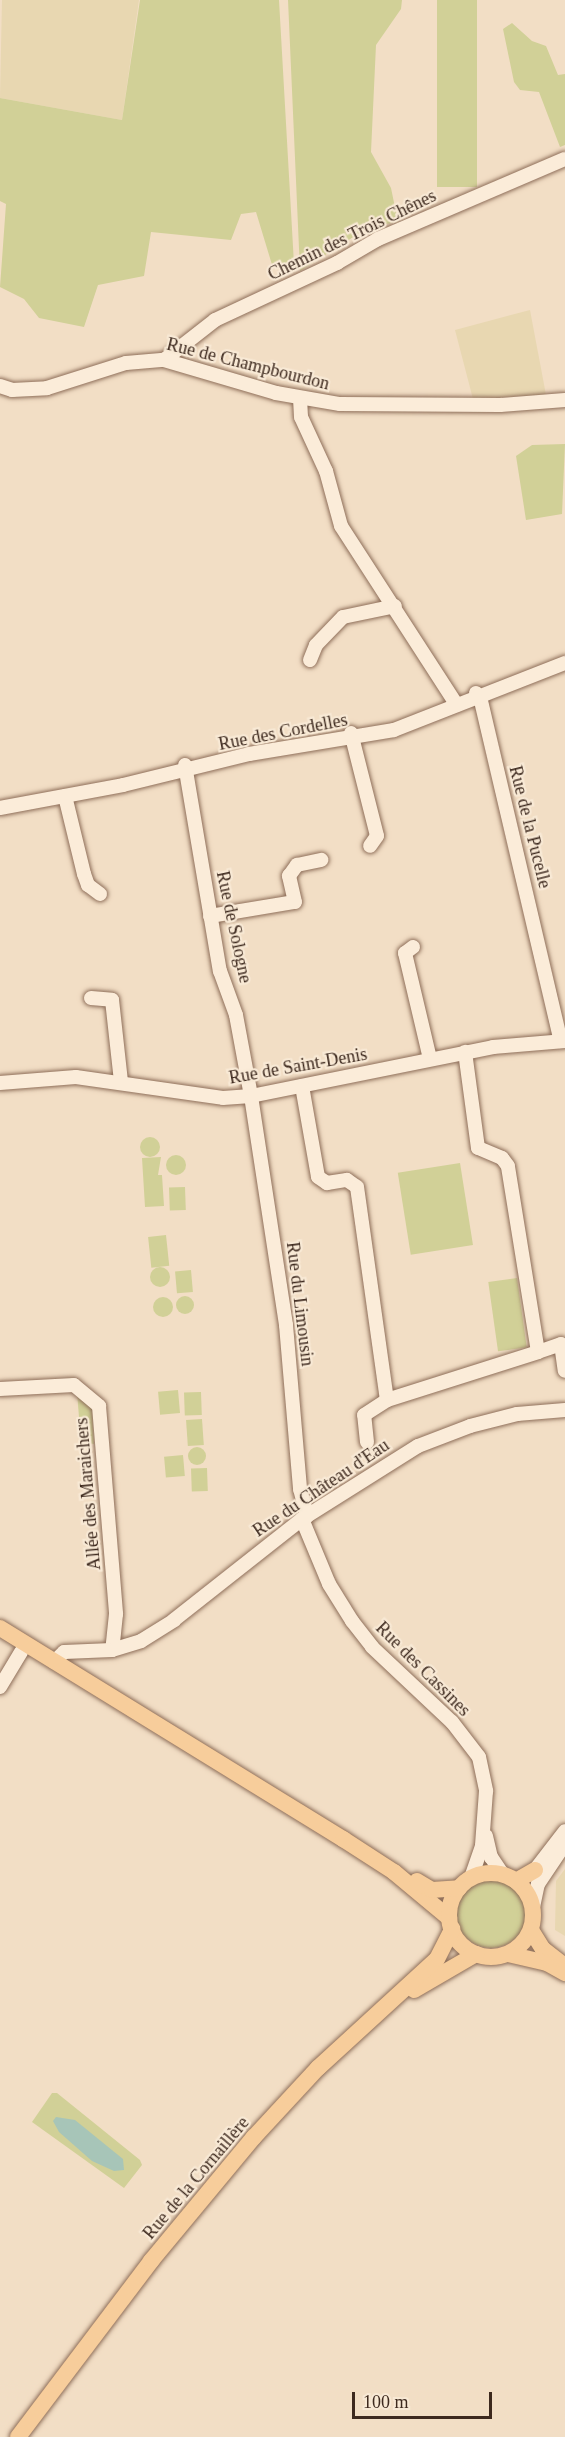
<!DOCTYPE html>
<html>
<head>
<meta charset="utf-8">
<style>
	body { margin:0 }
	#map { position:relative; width:565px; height:2437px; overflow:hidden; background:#f2dec5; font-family:Georgia,serif }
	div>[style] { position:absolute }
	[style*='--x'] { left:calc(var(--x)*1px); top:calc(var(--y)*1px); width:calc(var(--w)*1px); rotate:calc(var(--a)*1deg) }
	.farmland>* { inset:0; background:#e8d7b1 }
	.green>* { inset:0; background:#d1d097; transform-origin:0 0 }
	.round { border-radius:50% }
	.water>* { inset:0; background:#a7c5b8 }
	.roads { filter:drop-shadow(0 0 2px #8e6e59) drop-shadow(0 0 2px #8e6e59) }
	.minor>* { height:14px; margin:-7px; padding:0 7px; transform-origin:7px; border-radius:7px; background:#fbecd9 }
	.major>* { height:16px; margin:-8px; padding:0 8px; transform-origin:8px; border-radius:8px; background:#f7cd9b }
	.major>.ring { margin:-8px; padding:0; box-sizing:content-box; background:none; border:16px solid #f7cd9b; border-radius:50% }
	span { translate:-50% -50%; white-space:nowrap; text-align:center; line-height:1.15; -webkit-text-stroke:4.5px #f8e9d5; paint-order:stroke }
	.street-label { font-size:18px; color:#3d291e }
	.scale { position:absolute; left:352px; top:2392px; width:140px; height:27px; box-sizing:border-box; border:3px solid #3d291e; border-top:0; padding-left:8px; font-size:18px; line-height:21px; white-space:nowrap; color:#3d291e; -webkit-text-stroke:4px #f8e9d5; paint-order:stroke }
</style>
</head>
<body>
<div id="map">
	<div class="farmland">
		<i style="clip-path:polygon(2px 0,139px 0,122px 120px,0 98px)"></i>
		<i style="clip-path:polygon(530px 310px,546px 395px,473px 399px,455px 330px)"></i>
		<i style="clip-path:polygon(565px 1869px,565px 1936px,555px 1930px,556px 1881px)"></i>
	</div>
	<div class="green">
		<i style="clip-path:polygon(140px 0,279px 0,294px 264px,273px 268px,256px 212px,241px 214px,231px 240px,151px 232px,144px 276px,98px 285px,84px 327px,39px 318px,24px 299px,0 287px,6px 204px,0 201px,0 98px,122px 120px)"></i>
		<i style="clip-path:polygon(288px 0,402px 0,401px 9px,376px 45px,371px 152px,391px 188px,398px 222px,369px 227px,300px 271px)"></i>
		<i style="left:437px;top:0;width:40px;height:187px"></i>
		<i style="clip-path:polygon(512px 23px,532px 41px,546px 46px,558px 75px,565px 74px,565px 145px,560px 147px,539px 92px,520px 90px,514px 82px,503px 29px)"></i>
		<i style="clip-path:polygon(565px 444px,562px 514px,526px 520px,516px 456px,532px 445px)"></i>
		<i class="round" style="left:140px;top:1137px;width:20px;height:20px"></i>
		<i class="round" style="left:166px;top:1155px;width:20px;height:20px"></i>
		<i style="clip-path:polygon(161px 1157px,158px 1175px,162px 1175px,164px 1206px,145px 1207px,142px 1158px)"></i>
		<i style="left:460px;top:1163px;width:83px;height:63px;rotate:81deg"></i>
		<i style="left:185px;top:1187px;width:23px;height:16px;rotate:88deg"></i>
		<i style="left:166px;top:1235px;width:31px;height:18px;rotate:84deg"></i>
		<i class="round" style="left:150px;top:1267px;width:20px;height:20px"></i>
		<i style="left:191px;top:1270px;width:22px;height:16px;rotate:85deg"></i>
		<i style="left:517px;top:1278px;width:70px;height:29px;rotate:82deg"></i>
		<i class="round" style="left:176px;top:1296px;width:18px;height:18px"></i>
		<i class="round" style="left:153px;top:1297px;width:20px;height:20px"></i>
		<i style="left:178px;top:1390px;width:23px;height:20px;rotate:85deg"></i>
		<i style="clip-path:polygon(77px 1392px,92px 1406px,94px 1444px,81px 1442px)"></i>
		<i style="left:201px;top:1392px;width:23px;height:17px;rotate:88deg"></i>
		<i style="left:202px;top:1419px;width:26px;height:16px;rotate:86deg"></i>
		<i class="round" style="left:188px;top:1447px;width:18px;height:18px"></i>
		<i style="left:183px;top:1455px;width:21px;height:19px;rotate:85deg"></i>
		<i style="left:207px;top:1468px;width:23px;height:16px;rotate:88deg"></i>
		<i class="round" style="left:456px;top:1878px;width:70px;height:70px"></i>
		<i style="clip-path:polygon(52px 2093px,57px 2093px,140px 2160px,142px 2165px,124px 2188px,32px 2122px)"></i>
	</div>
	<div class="water">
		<i style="clip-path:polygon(56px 2117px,75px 2120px,123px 2159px,124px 2170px,114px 2171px,92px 2161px,59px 2132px,53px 2121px)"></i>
	</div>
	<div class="roads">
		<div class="minor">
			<i style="--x:164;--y:360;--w:65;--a:-38.1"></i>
			<i style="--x:215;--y:320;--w:135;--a:-25"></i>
			<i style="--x:337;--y:263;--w:48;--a:-30.3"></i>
			<i style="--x:378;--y:239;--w:203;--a:-23.2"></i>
			<i style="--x:0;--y:386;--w:13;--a:18"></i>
			<i style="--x:12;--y:390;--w:35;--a:-3"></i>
			<i style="--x:47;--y:388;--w:83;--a:-17.6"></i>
			<i style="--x:126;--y:363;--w:38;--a:-5"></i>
			<i style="--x:164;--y:360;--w:117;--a:16.4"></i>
			<i style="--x:276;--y:393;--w:65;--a:9.8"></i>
			<i style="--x:340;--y:404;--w:160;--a:0.4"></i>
			<i style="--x:500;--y:405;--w:65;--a:-4.4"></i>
			<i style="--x:300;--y:398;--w:19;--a:87"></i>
			<i style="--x:301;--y:417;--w:60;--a:65.2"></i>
			<i style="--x:326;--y:471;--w:57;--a:74.7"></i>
			<i style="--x:341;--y:526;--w:213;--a:57.1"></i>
			<i style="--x:310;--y:660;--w:16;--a:-68"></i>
			<i style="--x:316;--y:645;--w:39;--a:-46"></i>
			<i style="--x:343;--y:617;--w:53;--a:-11.9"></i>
			<i style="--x:476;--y:693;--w:9;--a:58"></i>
			<i style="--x:481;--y:701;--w:349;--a:76.8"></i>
			<i style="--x:351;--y:733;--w:106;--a:75.8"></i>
			<i style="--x:377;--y:836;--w:12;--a:125"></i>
			<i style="--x:185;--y:765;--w:209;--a:80.4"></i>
			<i style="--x:220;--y:971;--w:47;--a:70"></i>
			<i style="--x:236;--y:1015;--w:82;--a:79.5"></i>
			<i style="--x:251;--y:1096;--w:232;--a:81.3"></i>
			<i style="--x:286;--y:1325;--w:165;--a:85.1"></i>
			<i style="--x:300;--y:1489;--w:28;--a:75"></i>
			<i style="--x:65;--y:796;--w:80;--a:76.3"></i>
			<i style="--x:84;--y:874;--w:12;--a:70"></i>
			<i style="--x:88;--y:885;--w:15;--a:37"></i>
			<i style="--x:0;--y:808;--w:125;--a:-10.6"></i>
			<i style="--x:123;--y:785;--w:130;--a:-13.8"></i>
			<i style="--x:249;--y:754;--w:147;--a:-9.4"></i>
			<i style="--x:394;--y:730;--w:184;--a:-21.4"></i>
			<i style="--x:210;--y:916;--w:86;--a:-9.4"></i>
			<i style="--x:295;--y:902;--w:27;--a:-103"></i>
			<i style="--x:289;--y:876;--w:14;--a:-54"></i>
			<i style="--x:297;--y:865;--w:25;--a:-12"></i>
			<i style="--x:413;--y:947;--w:10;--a:143"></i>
			<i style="--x:405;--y:953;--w:109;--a:76.7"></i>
			<i style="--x:91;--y:998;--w:21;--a:5"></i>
			<i style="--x:112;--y:1000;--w:82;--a:83.7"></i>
			<i style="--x:0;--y:1083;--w:76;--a:-4.5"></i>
			<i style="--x:76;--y:1077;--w:148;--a:8.1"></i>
			<i style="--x:223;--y:1098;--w:28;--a:-4"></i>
			<i style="--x:251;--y:1096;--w:247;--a:-11.4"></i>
			<i style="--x:493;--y:1047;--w:72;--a:-4.8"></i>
			<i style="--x:302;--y:1086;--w:92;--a:80"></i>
			<i style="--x:318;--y:1177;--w:11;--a:34"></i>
			<i style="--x:327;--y:1183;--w:20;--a:-9"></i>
			<i style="--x:347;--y:1180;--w:12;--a:35"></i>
			<i style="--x:357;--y:1187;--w:215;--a:82"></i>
			<i style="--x:387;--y:1400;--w:158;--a:-17.6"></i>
			<i style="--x:538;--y:1352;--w:188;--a:-99.2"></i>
			<i style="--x:508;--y:1166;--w:10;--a:-127"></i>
			<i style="--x:502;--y:1158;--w:26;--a:-157"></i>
			<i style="--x:478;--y:1148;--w:97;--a:-97.7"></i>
			<i style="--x:538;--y:1352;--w:24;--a:-19"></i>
			<i style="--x:561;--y:1344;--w:27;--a:82"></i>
			<i style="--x:0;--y:1389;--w:74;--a:-3.1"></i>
			<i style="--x:74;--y:1385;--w:33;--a:40"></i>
			<i style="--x:99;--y:1406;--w:209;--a:85.3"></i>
			<i style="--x:116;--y:1614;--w:36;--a:96"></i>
			<i style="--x:367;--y:1442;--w:27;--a:-96"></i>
			<i style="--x:364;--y:1415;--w:27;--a:-33"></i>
			<i style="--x:302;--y:1519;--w:70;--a:67.4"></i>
			<i style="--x:329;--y:1584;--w:44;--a:58.1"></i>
			<i style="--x:352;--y:1621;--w:33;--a:52"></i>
			<i style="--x:372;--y:1647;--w:110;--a:43.2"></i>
			<i style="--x:452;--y:1722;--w:44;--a:52.4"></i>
			<i style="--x:479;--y:1757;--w:35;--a:78"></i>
			<i style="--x:486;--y:1791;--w:55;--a:94.2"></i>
			<i style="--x:482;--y:1846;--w:34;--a:109"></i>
			<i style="--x:54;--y:1662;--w:14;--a:-45"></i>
			<i style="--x:64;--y:1652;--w:48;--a:-2.4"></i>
			<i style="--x:112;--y:1650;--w:30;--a:-17"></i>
			<i style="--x:141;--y:1641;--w:39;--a:-32"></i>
			<i style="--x:174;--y:1620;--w:163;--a:-38.3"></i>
			<i style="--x:302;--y:1519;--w:137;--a:-32.2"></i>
			<i style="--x:418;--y:1446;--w:56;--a:-21"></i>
			<i style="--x:470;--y:1426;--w:49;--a:-14.3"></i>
			<i style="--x:517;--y:1414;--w:48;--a:-4.8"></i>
			<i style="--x:0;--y:1687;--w:41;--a:-59"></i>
			<i style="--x:486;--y:1836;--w:22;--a:77"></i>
			<i style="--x:491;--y:1857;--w:22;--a:56"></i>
			<i style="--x:535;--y:1870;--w:49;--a:-52.4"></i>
			<i style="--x:533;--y:1907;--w:24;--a:-78"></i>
			<i style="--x:538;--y:1884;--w:48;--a:-56"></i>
		</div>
		<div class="major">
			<i style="--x:0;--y:1628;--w:403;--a:31.6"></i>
			<i style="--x:343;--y:1839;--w:61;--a:32.9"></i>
			<i style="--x:394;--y:1872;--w:72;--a:39.9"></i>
			<i class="ring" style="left:449px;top:1873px;width:68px;height:68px"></i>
			<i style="--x:417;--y:1881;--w:17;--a:31"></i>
			<i style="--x:432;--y:1890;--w:27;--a:-4"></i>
			<i style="--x:516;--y:1881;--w:22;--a:-30"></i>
			<i style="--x:531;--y:1930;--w:22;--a:58"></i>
			<i style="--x:543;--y:1949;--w:24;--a:38"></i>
			<i style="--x:508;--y:1954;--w:40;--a:13"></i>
			<i style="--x:547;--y:1963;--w:21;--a:29"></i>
			<i style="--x:414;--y:1990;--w:72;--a:-30.1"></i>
			<i style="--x:18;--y:2437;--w:221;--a:-52.9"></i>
			<i style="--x:151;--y:2261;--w:161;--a:-50.3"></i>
			<i style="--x:254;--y:2137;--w:94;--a:-47.2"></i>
			<i style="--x:318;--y:2068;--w:161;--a:-42.5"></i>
			<i style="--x:437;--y:1959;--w:34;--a:-63"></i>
		</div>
	</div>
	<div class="street-label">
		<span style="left:352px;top:235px;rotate:-26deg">Chemin des Trois Chênes</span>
		<span style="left:248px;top:364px;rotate:14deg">Rue de Champbourdon</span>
		<span style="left:283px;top:732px;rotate:-11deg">Rue des Cordelles</span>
		<span style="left:530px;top:827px;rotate:76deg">Rue de la Pucelle</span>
		<span style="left:234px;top:927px;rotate:78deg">Rue de Sologne</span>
		<span style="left:298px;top:1066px;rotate:-10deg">Rue de Saint-Denis</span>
		<span style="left:300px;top:1304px;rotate:83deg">Rue du Limousin</span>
		<span style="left:321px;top:1488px;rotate:-34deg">Rue du Château d'Eau</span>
		<span style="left:88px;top:1494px;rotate:-95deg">Allée des Maraichers</span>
		<span style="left:423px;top:1669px;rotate:45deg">Rue des Cassines</span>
		<span style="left:196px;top:2178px;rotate:-50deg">Rue de la Cornaillère</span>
	</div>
	<div class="scale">100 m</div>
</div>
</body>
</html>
